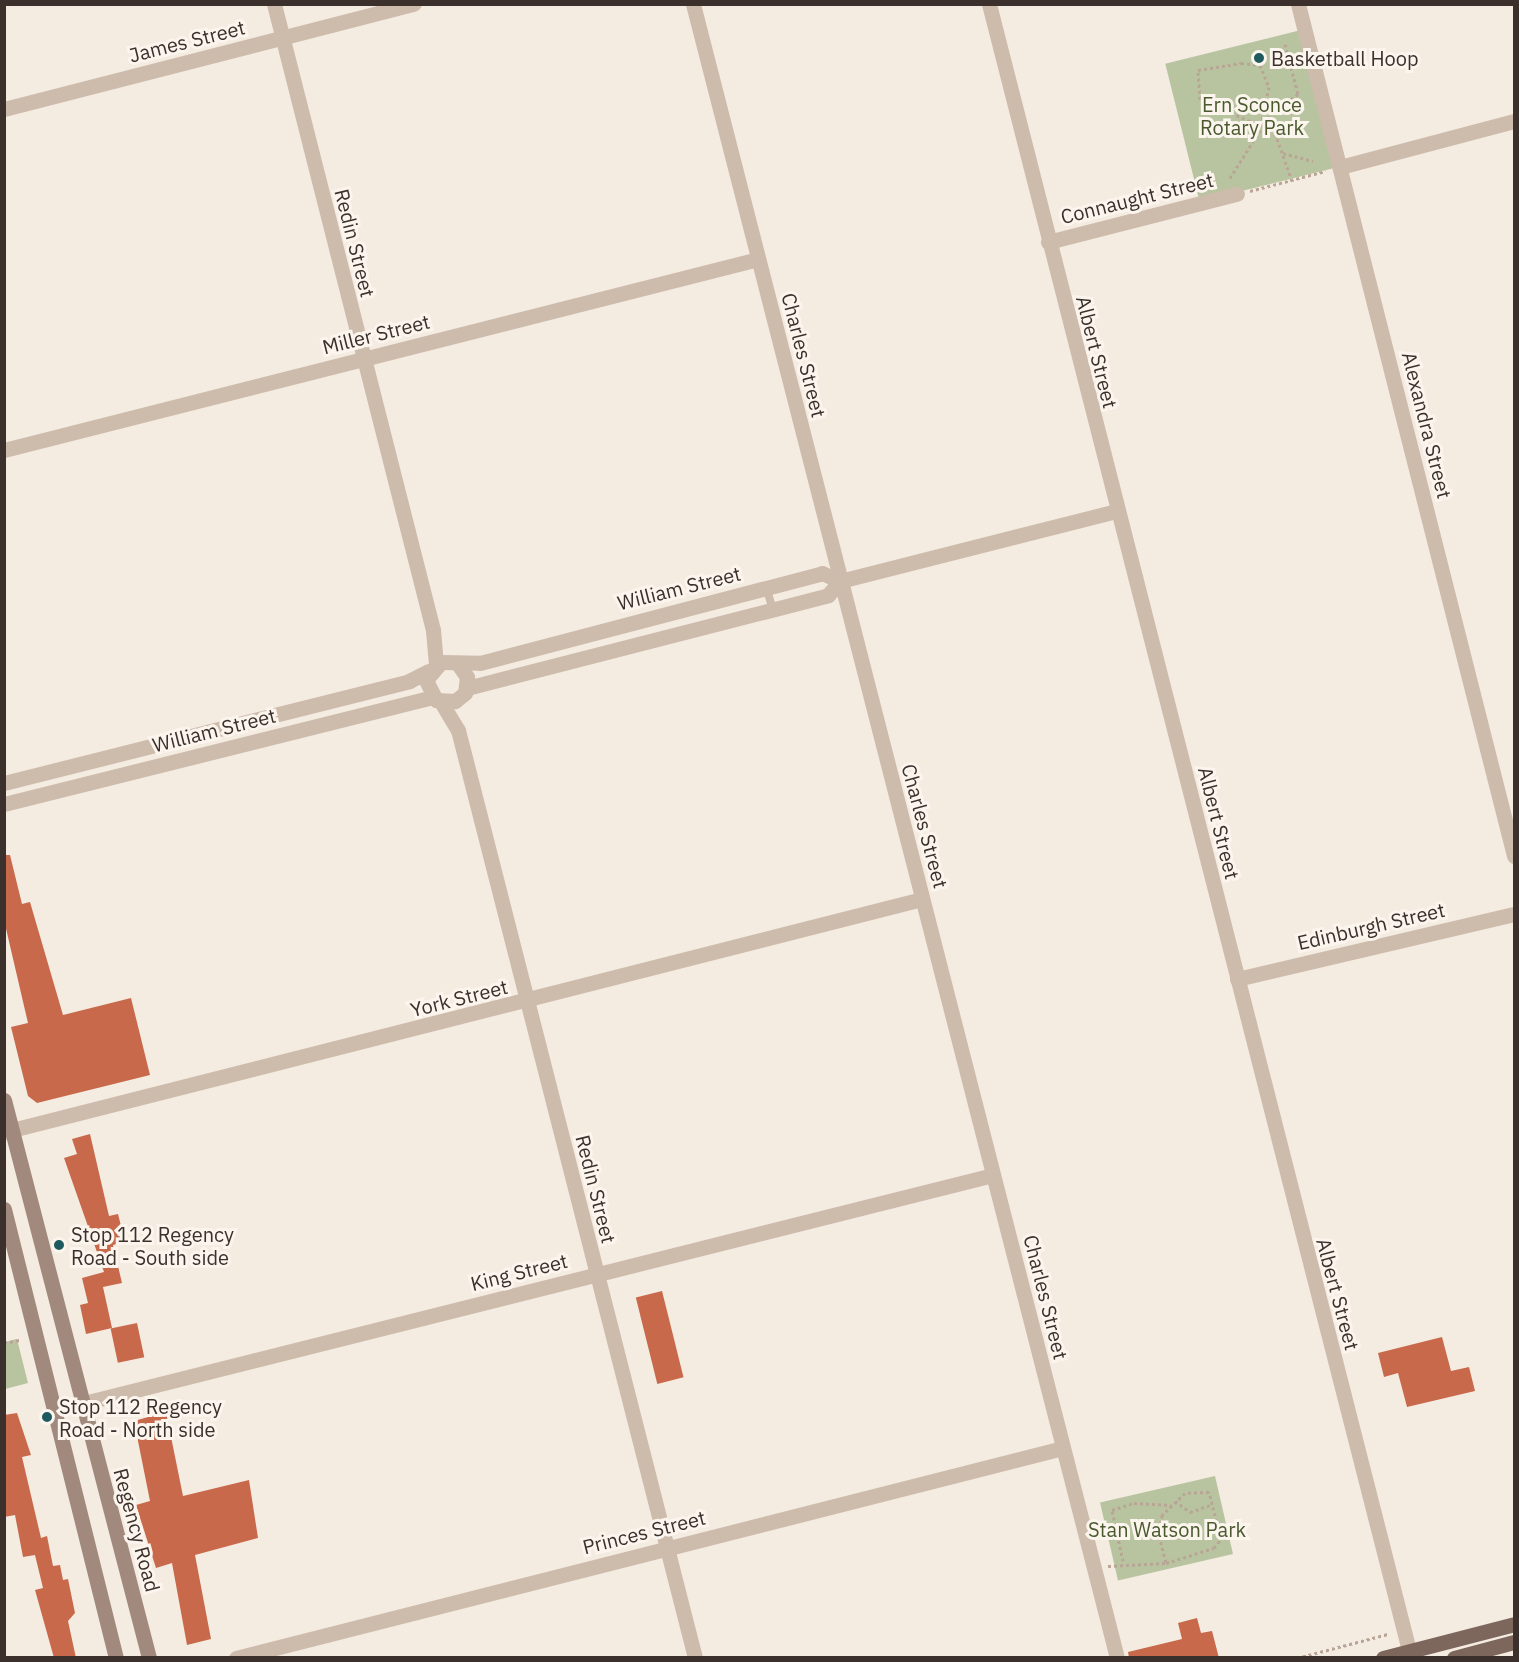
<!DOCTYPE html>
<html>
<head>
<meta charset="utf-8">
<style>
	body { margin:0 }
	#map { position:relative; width:1519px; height:1662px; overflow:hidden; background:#f4ebe1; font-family:"IBM Plex Sans",sans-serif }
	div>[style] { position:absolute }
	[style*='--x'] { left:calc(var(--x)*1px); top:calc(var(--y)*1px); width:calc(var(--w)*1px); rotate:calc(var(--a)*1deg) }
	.green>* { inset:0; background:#b8c4a0; transform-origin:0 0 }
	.building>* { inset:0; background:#c8694b; transform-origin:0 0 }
	.path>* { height:3px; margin-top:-1.5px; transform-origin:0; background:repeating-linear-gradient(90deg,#b9a596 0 3px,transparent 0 6px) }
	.lane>* { height:8px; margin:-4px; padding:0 4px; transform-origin:4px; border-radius:4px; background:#cdbbac }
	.street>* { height:15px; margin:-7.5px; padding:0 7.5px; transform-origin:7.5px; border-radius:7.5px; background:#cdbbac }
	.secondary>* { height:15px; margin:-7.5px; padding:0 7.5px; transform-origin:7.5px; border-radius:7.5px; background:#a18a7d }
	.primary>* { height:15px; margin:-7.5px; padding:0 7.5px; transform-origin:7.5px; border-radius:7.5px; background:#7d675c }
	.dots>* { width:16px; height:16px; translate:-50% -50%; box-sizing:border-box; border:3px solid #fbf5ee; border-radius:50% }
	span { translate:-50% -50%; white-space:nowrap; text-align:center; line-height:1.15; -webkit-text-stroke:6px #fbf5ee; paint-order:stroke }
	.street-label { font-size:20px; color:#3b302b }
	.poi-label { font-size:20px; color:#3b302b }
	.left { translate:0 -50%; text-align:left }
	.park-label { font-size:20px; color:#4a5a2e }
	.frame { position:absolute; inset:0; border:6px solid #3b302b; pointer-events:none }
</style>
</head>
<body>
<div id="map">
	<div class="green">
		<i style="left:1305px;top:29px;width:142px;height:144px;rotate:76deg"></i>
		<i style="clip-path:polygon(17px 1339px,28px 1383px,5px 1389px,5px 1342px)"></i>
		<i style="left:1215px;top:1476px;width:80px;height:118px;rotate:77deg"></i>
	</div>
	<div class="building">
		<i style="clip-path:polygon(4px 855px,10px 855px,22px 904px,30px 902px,63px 1015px,131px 998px,150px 1075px,37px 1103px,28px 1096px,11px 1027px,28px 1023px,4px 920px)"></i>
		<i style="clip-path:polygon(90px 1134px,109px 1216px,118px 1214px,125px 1242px,113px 1245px,122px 1283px,103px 1287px,112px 1328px,86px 1334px,80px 1305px,88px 1303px,82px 1278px,104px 1272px,64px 1158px,77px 1154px,72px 1139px)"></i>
		<i style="left:662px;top:1291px;width:89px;height:27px;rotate:76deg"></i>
		<i style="left:137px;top:1323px;width:35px;height:27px;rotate:78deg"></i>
		<i style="clip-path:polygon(1442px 1337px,1451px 1371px,1469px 1367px,1475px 1391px,1407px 1407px,1398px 1373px,1384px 1377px,1378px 1353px)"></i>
		<i style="clip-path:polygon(166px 1412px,183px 1496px,249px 1480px,258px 1538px,195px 1555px,211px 1639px,187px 1645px,172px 1563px,156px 1568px,136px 1505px,150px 1501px,134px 1421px)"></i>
		<i style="clip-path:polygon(17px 1413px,31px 1455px,22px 1457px,41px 1538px,47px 1536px,53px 1566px,60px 1565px,63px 1580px,68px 1579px,75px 1613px,68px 1621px,76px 1658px,54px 1658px,35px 1590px,43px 1588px,35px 1555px,23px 1557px,15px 1515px,4px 1517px,4px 1415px)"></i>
		<i style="clip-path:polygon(1197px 1618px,1201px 1633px,1212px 1631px,1219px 1658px,1129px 1658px,1128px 1652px,1182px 1639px,1178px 1623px)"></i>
	</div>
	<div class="path">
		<i style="--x:1285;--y:44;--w:52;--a:75.4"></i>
		<i style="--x:1298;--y:94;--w:36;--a:143"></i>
		<i style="--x:1269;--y:116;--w:69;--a:70.5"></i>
		<i style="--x:1241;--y:63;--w:19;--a:6"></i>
		<i style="--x:1260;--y:65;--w:24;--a:68"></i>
		<i style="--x:1269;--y:87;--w:40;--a:102"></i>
		<i style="--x:1261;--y:126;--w:67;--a:-156.1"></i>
		<i style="--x:1200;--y:99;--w:29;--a:-94"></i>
		<i style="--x:1198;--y:70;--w:44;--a:-9.2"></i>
		<i style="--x:1283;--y:153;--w:31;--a:15"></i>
		<i style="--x:1230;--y:178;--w:73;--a:-57.8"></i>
		<i style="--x:1250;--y:191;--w:78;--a:-14.9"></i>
		<i style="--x:4;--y:1343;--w:16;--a:-11"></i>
		<i style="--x:1175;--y:1501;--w:19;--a:36"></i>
		<i style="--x:1190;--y:1512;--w:24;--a:-19"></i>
		<i style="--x:1123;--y:1561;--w:52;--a:-102.2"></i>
		<i style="--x:1112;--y:1510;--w:23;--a:-18"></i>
		<i style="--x:1134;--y:1503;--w:37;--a:3"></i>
		<i style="--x:1108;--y:1566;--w:58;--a:-3"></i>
		<i style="--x:1166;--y:1563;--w:50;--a:-17.4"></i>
		<i style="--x:1214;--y:1548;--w:11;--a:-52"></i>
		<i style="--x:1221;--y:1539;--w:49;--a:-104.3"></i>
		<i style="--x:1209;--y:1492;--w:24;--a:178"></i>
		<i style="--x:1185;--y:1493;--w:32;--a:136"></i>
		<i style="--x:1162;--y:1515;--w:21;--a:98"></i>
		<i style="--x:1159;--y:1536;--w:28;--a:75"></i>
		<i style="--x:1297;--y:1658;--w:94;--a:-14.8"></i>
	</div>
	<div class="lane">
		<i style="--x:766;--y:587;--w:24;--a:73"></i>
	</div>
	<div class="street">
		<i style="--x:274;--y:4;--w:646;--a:75.75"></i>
		<i style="--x:433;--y:630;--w:34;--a:85"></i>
		<i style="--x:693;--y:4;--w:1707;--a:75.62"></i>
		<i style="--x:989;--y:4;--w:1700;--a:75.69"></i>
		<i style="--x:1298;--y:4;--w:879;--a:75.77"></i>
		<i style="--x:4;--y:109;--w:423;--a:-14.4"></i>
		<i style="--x:1340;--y:167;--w:180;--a:-14.8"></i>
		<i style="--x:1048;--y:242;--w:195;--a:-14.3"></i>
		<i style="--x:4;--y:450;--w:778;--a:-14.21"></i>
		<i style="--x:458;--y:664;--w:16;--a:55"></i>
		<i style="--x:467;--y:677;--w:16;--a:97"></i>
		<i style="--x:465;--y:693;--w:13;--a:141"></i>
		<i style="--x:455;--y:701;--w:19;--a:-177"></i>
		<i style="--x:436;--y:700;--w:22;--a:-117"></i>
		<i style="--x:426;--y:680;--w:23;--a:-50"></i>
		<i style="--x:441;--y:662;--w:39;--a:1"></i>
		<i style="--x:480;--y:663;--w:354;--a:-14.7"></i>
		<i style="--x:822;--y:573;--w:20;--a:24"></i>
		<i style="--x:467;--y:688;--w:373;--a:-14.4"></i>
		<i style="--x:828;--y:595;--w:18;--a:-49"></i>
		<i style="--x:840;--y:581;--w:285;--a:-14.2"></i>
		<i style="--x:441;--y:702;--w:33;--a:59"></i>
		<i style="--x:458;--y:730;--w:958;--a:75.67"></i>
		<i style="--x:4;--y:783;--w:418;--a:-14.1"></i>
		<i style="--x:409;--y:681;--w:22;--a:-27"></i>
		<i style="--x:4;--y:804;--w:441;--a:-14"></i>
		<i style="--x:1237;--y:979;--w:285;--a:-13.2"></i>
		<i style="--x:4;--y:1132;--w:947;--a:-14.24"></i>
		<i style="--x:56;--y:1410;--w:966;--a:-14.08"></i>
		<i style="--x:236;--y:1658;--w:853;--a:-14.25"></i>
	</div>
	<div class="secondary">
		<i style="--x:4;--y:1100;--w:577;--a:75.43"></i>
		<i style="--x:4;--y:1209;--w:463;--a:76"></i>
	</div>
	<div class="primary">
		<i style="--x:1383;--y:1658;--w:135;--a:-14.5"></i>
		<i style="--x:1454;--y:1658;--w:62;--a:-14.9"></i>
	</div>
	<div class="dots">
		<i style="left:1259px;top:58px;background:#1f5a5e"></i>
		<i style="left:59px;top:1245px;background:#1f5a5e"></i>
		<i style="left:47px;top:1417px;background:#1f5a5e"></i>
	</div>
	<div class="street-label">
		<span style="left:187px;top:41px;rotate:-14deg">James Street</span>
		<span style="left:1137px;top:198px;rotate:-14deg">Connaught Street</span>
		<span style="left:355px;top:243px;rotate:76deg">Redin Street</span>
		<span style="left:376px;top:334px;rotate:-14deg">Miller Street</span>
		<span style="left:1097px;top:352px;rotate:76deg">Albert Street</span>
		<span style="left:804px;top:355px;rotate:76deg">Charles Street</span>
		<span style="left:1427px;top:425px;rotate:76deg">Alexandra Street</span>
		<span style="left:679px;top:588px;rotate:-14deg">William Street</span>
		<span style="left:214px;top:730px;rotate:-14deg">William Street</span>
		<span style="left:1219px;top:823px;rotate:76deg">Albert Street</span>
		<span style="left:925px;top:826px;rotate:75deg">Charles Street</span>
		<span style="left:1371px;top:926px;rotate:-13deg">Edinburgh Street</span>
		<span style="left:459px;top:998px;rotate:-14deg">York Street</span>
		<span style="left:596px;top:1189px;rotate:76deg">Redin Street</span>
		<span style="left:519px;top:1272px;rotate:-14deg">King Street</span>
		<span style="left:1338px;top:1294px;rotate:75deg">Albert Street</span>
		<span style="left:1046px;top:1297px;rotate:76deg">Charles Street</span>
		<span style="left:137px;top:1530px;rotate:75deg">Regency Road</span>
		<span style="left:644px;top:1532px;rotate:-14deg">Princes Street</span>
	</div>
	<div class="poi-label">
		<span class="left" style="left:1271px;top:58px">Basketball Hoop</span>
		<span class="left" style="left:71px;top:1246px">Stop 112 Regency<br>Road - South side</span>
		<span class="left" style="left:59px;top:1418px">Stop 112 Regency<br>Road - North side</span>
	</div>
	<div class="park-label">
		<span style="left:1252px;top:116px">Ern Sconce<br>Rotary Park</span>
		<span style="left:1167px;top:1529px">Stan Watson Park</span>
	</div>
	<div class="frame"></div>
</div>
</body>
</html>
